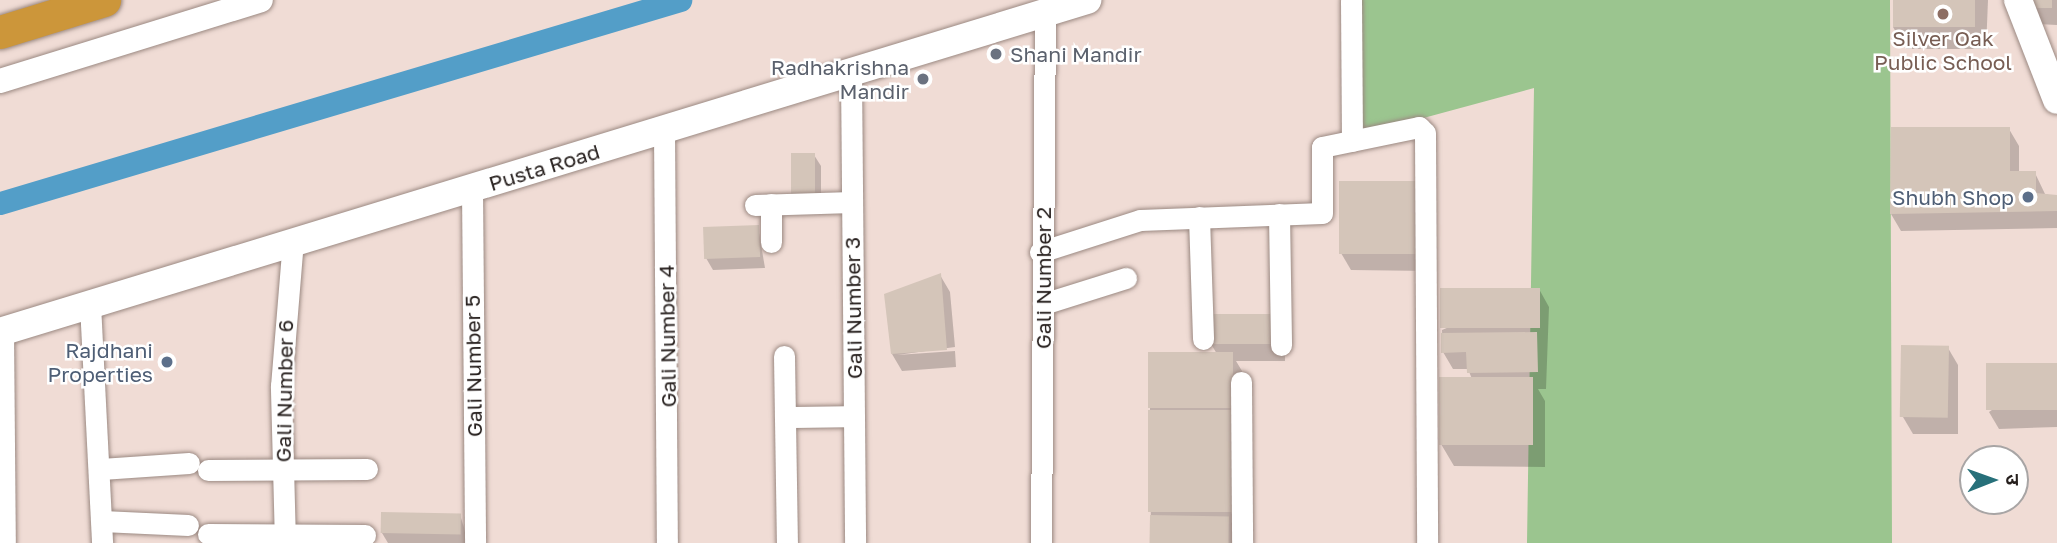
<!DOCTYPE html>
<html>
<head>
<meta charset="utf-8">
<style>
	body { margin:0 }
	#map { position:relative; width:2057px; height:543px; overflow:hidden; background:#f0dcd5; font-family:"Golos Text","Noto Sans Devanagari",sans-serif }
	div>[style] { position:absolute }
	[style*='--x'] { left:calc(var(--x)*1px); top:calc(var(--y)*1px); width:calc(var(--w)*1px); rotate:calc(var(--a)*1deg) }
	.green>* { inset:0; background:#9bc58f }
	.shadow>* { inset:0; background:#0003 }
	.canal>* { height:23px; margin:-11.5px; padding:0 11.5px; transform-origin:11.5px; border-radius:11.5px; background:#539ec8 }
	.building>* { inset:0; background:#d4c5b9; transform-origin:0 0 }
	.roads { filter:drop-shadow(0 0 2px #9b8982) drop-shadow(0 0 2px #9b8982) }
	.minor>* { height:21px; margin:-10.5px; padding:0 10.5px; transform-origin:10.5px; border-radius:10.5px; background:#fff }
	.tertiary>* { height:24px; margin:-12px; padding:0 12px; transform-origin:12px; border-radius:12px; background:#fff }
	.secondary>* { height:28px; margin:-14px; padding:0 14px; transform-origin:14px; border-radius:14px; background:#fff }
	.trunk>* { height:33px; margin:-16.5px; padding:0 16.5px; transform-origin:16.5px; border-radius:16.5px; background:#cc963a }
	.dots>* { width:19px; height:19px; translate:-50% -50%; box-sizing:border-box; border:4px solid #fff; border-radius:50% }
	span { translate:-50% -50%; white-space:nowrap; text-align:center; line-height:1.15; -webkit-text-stroke:5px #fff; paint-order:stroke }
	.education-label { font-size:21px; color:#785e54 }
	.worship-label { font-size:21px; color:#5b616d }
	.left { translate:0 -50%; text-align:left }
	.right { translate:-100% -50%; text-align:right }
	.street-label { font-size:21px; color:#261f1d }
	.service-label { font-size:21px; color:#4e5e75 }
	.north { position:absolute; left:1959px; top:445px; width:70px; height:70px; box-sizing:border-box; background:#fff; border:2px solid #a8a5a5; border-radius:50%; rotate:89deg; font-size:19px; font-weight:700; line-height:28px; text-align:center; color:#261f1d }
	.north::after { content:''; display:block; margin:auto; width:24px; height:32px; background:#27707a; clip-path:polygon(50% 0,100% 100%,50% 72%,0 100%) }
</style>
</head>
<body>
<div id="map">
	<div class="green">
		<i style="clip-path:polygon(1362px 0,1890px 0,1892px 543px,1527px 543px,1534px 88px,1357px 136px)"></i>
	</div>
	<div class="shadow">
		<i style="clip-path:polygon(1894px 0,1988px 0,1986px 49px,1906px 49px,1893px 27px)"></i>
		<i style="clip-path:polygon(2026px 0,2057px 0,2057px 25px,2037px 24px)"></i>
		<i style="clip-path:polygon(2009px 129px,2019px 146px,2019px 173px,2035px 173px,2045px 194px,2057px 197px,2057px 228px,1901px 231px,1891px 214px)"></i>
		<i style="clip-path:polygon(793px 155px,814px 155px,821px 166px,821px 210px)"></i>
		<i style="clip-path:polygon(1419px 183px,1429px 271px,1351px 270px,1341px 253px)"></i>
		<i style="clip-path:polygon(758px 227px,765px 268px,713px 270px,706px 258px)"></i>
		<i style="clip-path:polygon(940px 275px,950px 292px,955px 347px,897px 355px,955px 351px,956px 367px,902px 371px,892px 354px)"></i>
		<i style="clip-path:polygon(1539px 289px,1549px 307px,1546px 389px,1538px 389px,1545px 401px,1545px 467px,1454px 466px,1441px 444px,1472px 379px,1468px 369px,1453px 369px,1443px 352px,1442px 330px)"></i>
		<i style="clip-path:polygon(1285px 333px,1285px 361px,1236px 361px,1242px 371px,1240px 543px,1151px 543px,1150px 407px,1217px 354px,1211px 344px)"></i>
		<i style="clip-path:polygon(1948px 348px,1958px 365px,1958px 434px,1913px 434px,1903px 417px)"></i>
		<i style="clip-path:polygon(2057px 365px,2057px 427px,1999px 429px,1989px 412px)"></i>
		<i style="clip-path:polygon(460px 515px,469px 543px,388px 543px,382px 533px)"></i>
	</div>
	<div class="canal">
		<i style="--x:0;--y:203;--w:710;--a:-16.62"></i>
	</div>
	<div class="building">
		<i style="left:1893px;top:0;width:82px;height:27px"></i>
		<i style="left:2024px;top:0;width:28px;height:8px"></i>
		<i style="clip-path:polygon(1891px 127px,2010px 127px,2010px 171px,2036px 171px,2036px 193px,2057px 195px,2057px 211px,1890px 214px)"></i>
		<i style="left:791px;top:153px;width:24px;height:46px"></i>
		<i style="left:1339px;top:181px;width:81px;height:73px"></i>
		<i style="left:759px;top:225px;width:32px;height:56px;rotate:88deg"></i>
		<i style="clip-path:polygon(941px 273px,947px 350px,891px 354px,884px 294px)"></i>
		<i style="left:1540px;top:288px;width:40px;height:100px;rotate:90deg"></i>
		<i style="left:1210px;top:314px;width:66px;height:30px"></i>
		<i style="clip-path:polygon(1537px 332px,1538px 372px,1467px 373px,1466px 352px,1441px 353px,1441px 333px)"></i>
		<i style="left:1901px;top:345px;width:48px;height:72px;rotate:1deg"></i>
		<i style="left:1148px;top:352px;width:85px;height:56px"></i>
		<i style="left:2057px;top:363px;width:47px;height:71px;rotate:90deg"></i>
		<i style="left:1439px;top:377px;width:94px;height:68px"></i>
		<i style="left:1148px;top:410px;width:84px;height:102px"></i>
		<i style="left:381px;top:512px;width:80px;height:21px;rotate:1deg"></i>
		<i style="left:1150px;top:515px;width:79px;height:28px;rotate:1deg"></i>
	</div>
	<div class="roads">
		<div class="minor">
			<i style="--x:1351;--y:0;--w:141;--a:89.6"></i>
			<i style="--x:851;--y:73;--w:470;--a:89.5"></i>
			<i style="--x:664;--y:129;--w:414;--a:89.6"></i>
			<i style="--x:472;--y:189;--w:354;--a:89.5"></i>
			<i style="--x:771;--y:204;--w:38;--a:90"></i>
			<i style="--x:755;--y:205;--w:97;--a:-1.8"></i>
			<i style="--x:1279;--y:214;--w:131;--a:89.1"></i>
			<i style="--x:1199;--y:217;--w:122;--a:88.1"></i>
			<i style="--x:1040;--y:252;--w:105;--a:-17.7"></i>
			<i style="--x:1140;--y:220;--w:182;--a:-2.2"></i>
			<i style="--x:1322;--y:213;--w:66;--a:-90"></i>
			<i style="--x:1322;--y:147;--w:99;--a:-11.7"></i>
			<i style="--x:1419;--y:127;--w:8;--a:45"></i>
			<i style="--x:1425;--y:133;--w:410;--a:89.7"></i>
			<i style="--x:90;--y:304;--w:239;--a:87.1"></i>
			<i style="--x:1043;--y:304;--w:87;--a:-17.4"></i>
			<i style="--x:3;--y:331;--w:212;--a:89.5"></i>
			<i style="--x:784;--y:356;--w:187;--a:89.1"></i>
			<i style="--x:1241;--y:382;--w:161;--a:89.6"></i>
			<i style="--x:785;--y:417;--w:69;--a:-0.8"></i>
			<i style="--x:101;--y:469;--w:88;--a:-3.9"></i>
			<i style="--x:208;--y:470;--w:159;--a:-0.4"></i>
			<i style="--x:102;--y:521;--w:86;--a:2.7"></i>
			<i style="--x:208;--y:534;--w:157;--a:0.4"></i>
			<i style="--x:285;--y:543;--w:157;--a:-91.5"></i>
			<i style="--x:281;--y:386;--w:146;--a:-85.3"></i>
			<i style="--x:1041;--y:543;--w:530;--a:-89.57"></i>
		</div>
		<div class="tertiary">
			<i style="--x:0;--y:81;--w:273;--a:-17.2"></i>
		</div>
		<div class="secondary">
			<i style="--x:2018;--y:0;--w:107;--a:68.7"></i>
			<i style="--x:0;--y:332;--w:1137;--a:-16.98"></i>
		</div>
		<div class="trunk">
			<i style="--x:0;--y:32;--w:109;--a:-17.1"></i>
		</div>
	</div>
	<div class="dots">
		<i style="left:1943px;top:14px;background:#8d6e63"></i>
		<i style="left:996px;top:54px;background:#6b7280"></i>
		<i style="left:923px;top:79px;background:#6b7280"></i>
		<i style="left:2028px;top:197px;background:#5c6f8a"></i>
		<i style="left:167px;top:362px;background:#5c6f8a"></i>
	</div>
	<div class="education-label">
		<span style="left:1943px;top:50px">Silver Oak<br>Public School</span>
	</div>
	<div class="worship-label">
		<span class="left" style="left:1010px;top:54px">Shani Mandir</span>
		<span class="right" style="left:909px;top:79px">Radhakrishna<br>Mandir</span>
	</div>
	<div class="street-label">
		<span style="left:544px;top:167px;rotate:-17deg">Pusta Road</span>
		<span style="left:1043px;top:278px;rotate:-90deg">Gali Number 2</span>
		<span style="left:853px;top:308px;rotate:-91deg">Gali Number 3</span>
		<span style="left:667px;top:336px;rotate:-91deg">Gali Number 4</span>
		<span style="left:473px;top:366px;rotate:-91deg">Gali Number 5</span>
		<span style="left:284px;top:391px;rotate:-89deg">Gali Number 6</span>
	</div>
	<div class="service-label">
		<span class="right" style="left:2014px;top:197px">Shubh Shop</span>
		<span class="right" style="left:153px;top:362px">Rajdhani<br>Properties</span>
	</div>
	<div class="north">उ</div>
</div>
</body>
</html>
